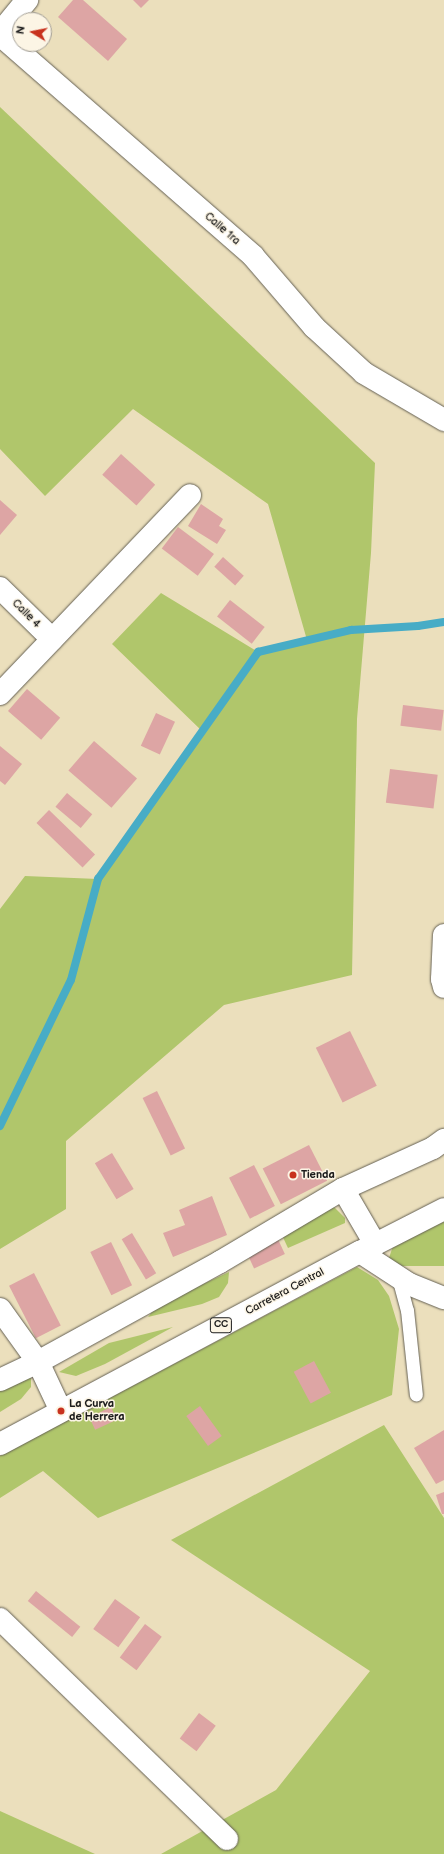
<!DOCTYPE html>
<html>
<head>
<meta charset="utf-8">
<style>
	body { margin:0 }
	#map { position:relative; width:444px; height:1854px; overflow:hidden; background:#ebdfbc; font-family:"Balsamiq Sans",sans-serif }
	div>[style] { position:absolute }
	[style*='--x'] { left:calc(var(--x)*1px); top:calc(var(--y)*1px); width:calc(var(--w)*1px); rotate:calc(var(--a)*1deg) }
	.green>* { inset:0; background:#b0c66b }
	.stream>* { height:8px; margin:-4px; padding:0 4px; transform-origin:4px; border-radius:4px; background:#47acc6 }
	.building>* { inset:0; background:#dda5a4; transform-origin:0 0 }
	.roads { filter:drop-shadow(0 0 1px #646054) drop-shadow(0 0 1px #646054) }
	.lane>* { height:13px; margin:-6.5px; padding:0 6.5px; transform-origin:6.5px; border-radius:6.5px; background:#fff }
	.street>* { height:22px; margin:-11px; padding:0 11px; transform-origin:11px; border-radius:11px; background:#fff }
	.highway>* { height:22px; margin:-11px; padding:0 11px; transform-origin:11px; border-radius:11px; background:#fff }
	.dots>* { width:11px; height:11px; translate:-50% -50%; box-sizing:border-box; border:2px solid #fcf5e5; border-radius:50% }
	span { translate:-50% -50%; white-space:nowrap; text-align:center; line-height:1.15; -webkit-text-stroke:3px #fcf5e5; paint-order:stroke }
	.shield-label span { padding:1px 3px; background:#fcf5e5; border:1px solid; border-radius:3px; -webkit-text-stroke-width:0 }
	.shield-label { font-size:10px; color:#1c1c1c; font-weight:700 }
	.street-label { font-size:11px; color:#1c1c1c }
	.poi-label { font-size:11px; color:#1c1c1c; font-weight:700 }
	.left { translate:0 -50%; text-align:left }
	.north { position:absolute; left:12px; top:12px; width:40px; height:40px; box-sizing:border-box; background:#fcf5e5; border:1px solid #a29e95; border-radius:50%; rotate:280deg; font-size:11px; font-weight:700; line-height:16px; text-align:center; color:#1c1c1c }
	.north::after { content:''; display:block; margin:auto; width:14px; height:18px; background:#c8321e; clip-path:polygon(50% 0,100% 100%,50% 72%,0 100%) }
</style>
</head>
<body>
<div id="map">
	<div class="green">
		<i style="clip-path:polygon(0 107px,375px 463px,371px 553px,357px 719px,352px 975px,224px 1005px,66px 1141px,66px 1209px,0 1249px,0 909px,25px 876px,98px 879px,202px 731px,112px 644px,161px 593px,258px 652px,307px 640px,268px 504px,133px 409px,45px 496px,0 449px)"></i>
		<i style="clip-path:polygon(330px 1203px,345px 1218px,345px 1223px,288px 1248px,280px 1231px)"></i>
		<i style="clip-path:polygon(444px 1221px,444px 1266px,402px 1266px,389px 1258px,393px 1246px)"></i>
		<i style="clip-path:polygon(357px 1267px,378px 1280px,389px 1296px,399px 1329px,392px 1395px,98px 1518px,43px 1471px,0 1498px,0 1456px)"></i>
		<i style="clip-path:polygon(229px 1272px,228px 1283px,219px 1297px,202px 1304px,148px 1317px,158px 1305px)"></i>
		<i style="clip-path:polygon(173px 1327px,105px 1364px,76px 1376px,59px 1372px,109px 1343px)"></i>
		<i style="clip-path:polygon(25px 1377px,31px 1378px,31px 1387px,21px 1399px,0 1412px,0 1389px)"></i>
		<i style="clip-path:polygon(384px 1425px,444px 1518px,444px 1854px,161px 1854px,276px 1790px,370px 1671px,171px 1540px)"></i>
		<i style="clip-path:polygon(0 1811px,95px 1854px,0 1854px)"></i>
	</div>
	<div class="stream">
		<i style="--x:0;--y:1126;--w:162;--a:-64.1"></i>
		<i style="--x:71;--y:980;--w:105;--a:-75"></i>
		<i style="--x:98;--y:879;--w:278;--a:-54.8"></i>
		<i style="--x:258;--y:652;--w:96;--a:-13.3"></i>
		<i style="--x:351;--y:630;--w:67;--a:-3.4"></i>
		<i style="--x:418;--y:626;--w:26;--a:-9"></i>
	</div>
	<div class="building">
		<i style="clip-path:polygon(73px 0,83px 0,127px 39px,108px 61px,58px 17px)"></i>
		<i style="clip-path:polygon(133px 0,149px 0,141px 8px)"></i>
		<i style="left:121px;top:454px;width:46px;height:28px;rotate:42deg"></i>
		<i style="clip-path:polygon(0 500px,17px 515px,0 535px)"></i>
		<i style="clip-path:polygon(201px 504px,223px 519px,219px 526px,226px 530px,217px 544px,188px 526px)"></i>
		<i style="left:178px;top:527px;width:45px;height:27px;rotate:37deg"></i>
		<i style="left:223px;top:557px;width:28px;height:13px;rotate:42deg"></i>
		<i style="left:230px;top:600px;width:44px;height:21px;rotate:38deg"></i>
		<i style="left:27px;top:689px;width:44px;height:29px;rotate:41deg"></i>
		<i style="left:403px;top:705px;width:41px;height:21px;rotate:7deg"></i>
		<i style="left:156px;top:713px;width:21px;height:36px;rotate:25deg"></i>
		<i style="left:94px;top:741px;width:57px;height:39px;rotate:41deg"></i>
		<i style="clip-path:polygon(0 746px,22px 764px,5px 785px,0 781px)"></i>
		<i style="left:390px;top:769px;width:48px;height:34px;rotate:7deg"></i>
		<i style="left:67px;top:793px;width:33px;height:18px;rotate:40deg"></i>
		<i style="left:49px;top:810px;width:64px;height:18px;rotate:44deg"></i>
		<i style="left:350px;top:1031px;width:61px;height:38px;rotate:64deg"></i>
		<i style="left:157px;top:1091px;width:64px;height:16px;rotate:64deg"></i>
		<i style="left:309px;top:1145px;width:40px;height:52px;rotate:63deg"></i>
		<i style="left:112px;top:1153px;width:42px;height:20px;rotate:59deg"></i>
		<i style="left:254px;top:1165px;width:46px;height:28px;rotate:63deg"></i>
		<i style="clip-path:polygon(212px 1196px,227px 1235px,173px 1257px,163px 1233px,185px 1225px,179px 1210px)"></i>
		<i style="left:132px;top:1233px;width:47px;height:12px;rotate:59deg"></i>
		<i style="left:276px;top:1235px;width:21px;height:34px;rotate:65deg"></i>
		<i style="left:111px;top:1242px;width:48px;height:23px;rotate:64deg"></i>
		<i style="left:34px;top:1273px;width:59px;height:28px;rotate:63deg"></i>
		<i style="left:314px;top:1361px;width:36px;height:23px;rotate:62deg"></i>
		<i style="left:200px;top:1406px;width:37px;height:17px;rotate:54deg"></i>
		<i style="left:111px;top:1407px;width:14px;height:24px;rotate:65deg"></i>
		<i style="clip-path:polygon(444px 1430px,444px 1480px,436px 1484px,414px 1448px)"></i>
		<i style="clip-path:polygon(444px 1492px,444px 1514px,442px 1514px,436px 1495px)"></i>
		<i style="left:36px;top:1591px;width:57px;height:13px;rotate:39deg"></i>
		<i style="left:115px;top:1599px;width:31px;height:37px;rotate:36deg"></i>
		<i style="left:145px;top:1624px;width:21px;height:42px;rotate:37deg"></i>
		<i style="left:199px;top:1713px;width:21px;height:32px;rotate:37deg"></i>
	</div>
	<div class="roads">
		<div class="lane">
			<i style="--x:398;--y:1277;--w:34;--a:75"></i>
			<i style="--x:407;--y:1310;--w:85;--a:84"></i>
		</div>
		<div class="street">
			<i style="--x:0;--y:33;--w:43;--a:-50.7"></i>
			<i style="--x:0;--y:35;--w:336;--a:41.1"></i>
			<i style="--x:253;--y:256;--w:94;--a:49.3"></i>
			<i style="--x:314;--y:327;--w:68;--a:42.6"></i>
			<i style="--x:364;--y:373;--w:93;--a:30.4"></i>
			<i style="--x:0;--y:588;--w:73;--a:44.4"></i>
			<i style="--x:0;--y:694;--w:275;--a:-46.3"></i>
			<i style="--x:444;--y:935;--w:44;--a:92.6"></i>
			<i style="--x:442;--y:979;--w:8;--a:76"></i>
			<i style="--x:343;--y:1189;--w:64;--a:59.8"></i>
			<i style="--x:360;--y:1252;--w:59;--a:33.1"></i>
			<i style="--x:409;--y:1284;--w:38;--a:22"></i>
			<i style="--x:0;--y:1309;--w:65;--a:54.4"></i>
			<i style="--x:38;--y:1362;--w:54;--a:64.9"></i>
			<i style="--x:0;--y:1380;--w:42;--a:-25.3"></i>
			<i style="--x:38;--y:1362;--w:208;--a:-28.8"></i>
			<i style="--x:220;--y:1262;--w:143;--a:-30.7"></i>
			<i style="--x:343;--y:1189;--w:99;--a:-24.5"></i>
			<i style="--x:433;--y:1148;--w:14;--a:-36"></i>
			<i style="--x:0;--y:1619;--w:316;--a:44.1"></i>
		</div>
		<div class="highway">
			<i style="--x:0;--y:1444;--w:408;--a:-28.1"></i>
			<i style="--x:360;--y:1252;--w:94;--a:-27.1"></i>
		</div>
	</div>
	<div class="dots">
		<i style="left:293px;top:1175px;background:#c8321e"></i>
		<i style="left:61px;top:1411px;background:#c8321e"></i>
	</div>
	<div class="shield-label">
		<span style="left:221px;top:1325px">CC</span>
	</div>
	<div class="street-label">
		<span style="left:222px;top:229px;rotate:41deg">Calle 1ra</span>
		<span style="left:26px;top:614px;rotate:45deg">Calle 4</span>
		<span style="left:285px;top:1292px;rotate:-28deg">Carretera Central</span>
	</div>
	<div class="poi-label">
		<span class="left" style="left:301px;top:1175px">Tienda</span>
		<span class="left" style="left:69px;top:1411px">La Curva<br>de Herrera</span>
	</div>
	<div class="north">N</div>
</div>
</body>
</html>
